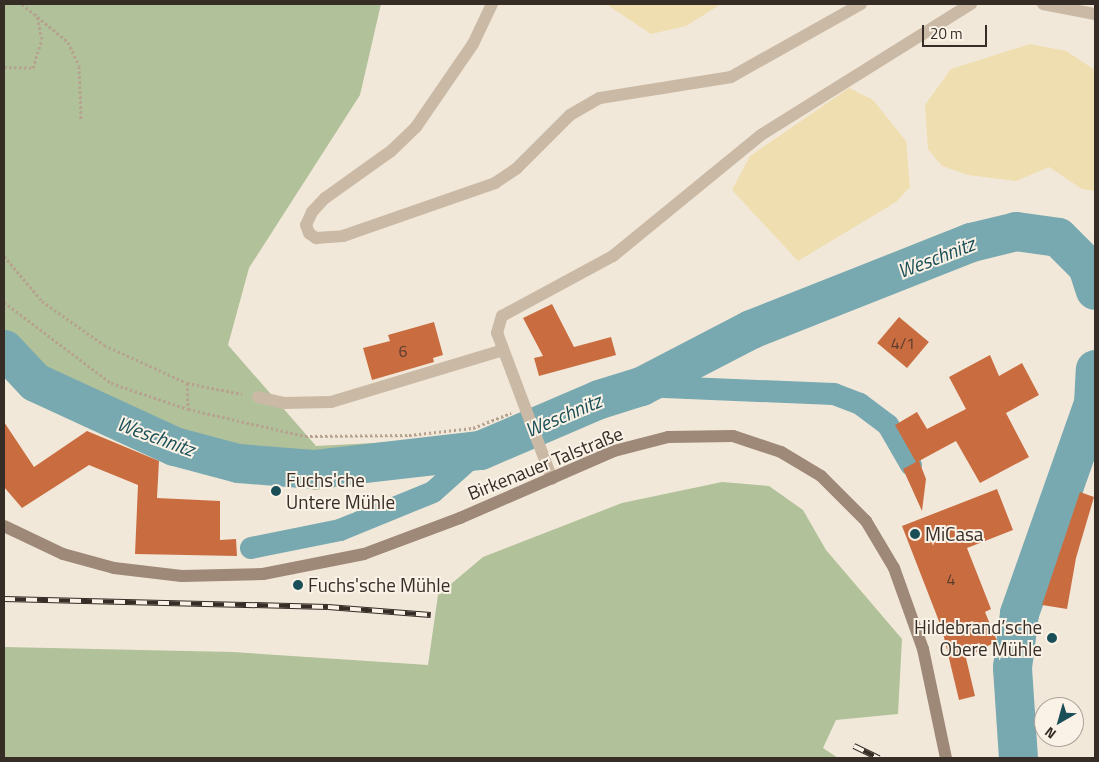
<!DOCTYPE html>
<html>
<head>
<meta charset="utf-8">
<style>
	body { margin:0 }
	#map { position:relative; width:1099px; height:762px; overflow:hidden; background:#f2e8d9; font-family:"Titillium Web",sans-serif }
	div>[style] { position:absolute }
	[style*='--x'] { left:calc(var(--x)*1px); top:calc(var(--y)*1px); width:calc(var(--w)*1px); rotate:calc(var(--a)*1deg) }
	.green>* { inset:0; background:#b1c199 }
	.sand>* { inset:0; background:#efdeaf }
	.canal>* { height:22px; margin:-11px; padding:0 11px; transform-origin:11px; border-radius:11px; background:#78a9b0 }
	.river>* { height:39px; margin:-19.5px; padding:0 19.5px; transform-origin:19.5px; border-radius:19.5px; background:#78a9b0 }
	.building>* { inset:0; background:#c96d41; transform-origin:0 0 }
	.path>* { height:3px; margin-top:-1.5px; transform-origin:0; background:repeating-linear-gradient(90deg,#b6a38f 0 2.5px,transparent 0 5px) }
	.lane>* { height:12px; margin:-6px; padding:0 6px; transform-origin:6px; border-radius:6px; background:#cab9a5 }
	.secondary>* { height:12px; margin:-6px; padding:0 6px; transform-origin:6px; border-radius:6px; background:#9e8877 }
	.rail>* { height:5.5px; margin-top:-2.75px; transform-origin:0; background:repeating-linear-gradient(90deg,#faf2e6 0 11px,#362d27 0 22px); box-sizing:border-box; border-block:1px solid #362d27 }
	.dots>* { width:14px; height:14px; translate:-50% -50%; box-sizing:border-box; border:2px solid #faf2e6; border-radius:50% }
	span { translate:-50% -50%; white-space:nowrap; text-align:center; line-height:1.15; -webkit-text-stroke:4px #faf2e6; paint-order:stroke }
	.number-label { font-size:16px; color:#5b3d2e }
	.number-label span { -webkit-text-stroke-width:0 }
	.street-label { font-size:19px; color:#362d27 }
	.poi-label { font-size:19px; color:#362d27 }
	.left { translate:0 -50%; text-align:left }
	.right { translate:-100% -50%; text-align:right }
	.water-label { font-size:20px; color:#1b4f58; font-style:italic }
	.frame { position:absolute; inset:0; border:5px solid #362d27; pointer-events:none }
	.north { position:absolute; left:1034px; top:697px; width:50px; height:50px; box-sizing:border-box; background:#faf2e6; border:1px solid #aca39a; border-radius:50%; rotate:218deg; font-size:14px; font-weight:700; line-height:20px; text-align:center; color:#362d27 }
	.north::after { content:''; display:block; margin:auto; width:18px; height:22px; background:#1b4f58; clip-path:polygon(50% 0,100% 100%,50% 72%,0 100%) }
	.scale { position:absolute; left:922px; top:25px; width:65px; height:22px; box-sizing:border-box; border:2px solid #362d27; border-top:0; padding-left:6px; font-size:15px; line-height:18px; white-space:nowrap; color:#362d27; -webkit-text-stroke:4px #faf2e6; paint-order:stroke }
</style>
</head>
<body>
<div id="map">
	<div class="green">
		<i style="clip-path:polygon(4px 4px,381px 4px,360px 95px,249px 268px,228px 345px,316px 446px,470px 438px,399px 478px,315px 490px,154px 453px,39px 390px,4px 348px)"></i>
		<i style="clip-path:polygon(722px 482px,769px 486px,803px 510px,826px 550px,902px 639px,898px 714px,836px 720px,823px 748px,838px 758px,4px 758px,4px 647px,233px 652px,428px 665px,438px 595px,483px 557px,622px 503px)"></i>
	</div>
	<div class="sand">
		<i style="clip-path:polygon(606px 4px,717px 4px,718px 6px,686px 26px,651px 34px)"></i>
		<i style="clip-path:polygon(1030px 44px,1066px 51px,1095px 70px,1095px 191px,1082px 189px,1049px 167px,1016px 181px,968px 175px,942px 166px,928px 149px,925px 105px,951px 69px)"></i>
		<i style="clip-path:polygon(849px 88px,873px 100px,906px 141px,910px 187px,896px 202px,798px 261px,732px 190px,750px 156px)"></i>
	</div>
	<div class="canal">
		<i style="--x:641;--y:386;--w:193;--a:2.4"></i>
		<i style="--x:834;--y:394;--w:28;--a:21"></i>
		<i style="--x:860;--y:404;--w:35;--a:37"></i>
		<i style="--x:888;--y:425;--w:46;--a:60.1"></i>
		<i style="--x:251;--y:548;--w:91;--a:-11.4"></i>
		<i style="--x:340;--y:530;--w:100;--a:-22.2"></i>
		<i style="--x:433;--y:492;--w:63;--a:-41.8"></i>
	</div>
	<div class="river">
		<i style="--x:4;--y:349;--w:45;--a:46.8"></i>
		<i style="--x:35;--y:382;--w:153;--a:24.7"></i>
		<i style="--x:174;--y:446;--w:66;--a:14.9"></i>
		<i style="--x:238;--y:463;--w:75;--a:4.6"></i>
		<i style="--x:313;--y:469;--w:168;--a:-6.5"></i>
		<i style="--x:480;--y:450;--w:129;--a:-23.2"></i>
		<i style="--x:599;--y:399;--w:44;--a:-17.2"></i>
		<i style="--x:641;--y:386;--w:124;--a:-27.4"></i>
		<i style="--x:751;--y:329;--w:237;--a:-21.6"></i>
		<i style="--x:971;--y:242;--w:46;--a:-13.7"></i>
		<i style="--x:1016;--y:231;--w:42;--a:8.1"></i>
		<i style="--x:1058;--y:237;--w:41;--a:45"></i>
		<i style="--x:1087;--y:266;--w:25;--a:72"></i>
		<i style="--x:1018;--y:758;--w:91;--a:-93.8"></i>
		<i style="--x:1012;--y:667;--w:54;--a:-82.6"></i>
		<i style="--x:1019;--y:613;--w:223;--a:-70.6"></i>
		<i style="--x:1093;--y:403;--w:34;--a:-87"></i>
	</div>
	<div class="building">
		<i style="clip-path:polygon(552px 304px,574px 347px,611px 337px,616px 355px,539px 376px,534px 358px,543px 356px,523px 318px)"></i>
		<i style="left:899px;top:317px;width:39px;height:34px;rotate:40deg"></i>
		<i style="clip-path:polygon(434px 322px,443px 355px,433px 358px,434px 362px,372px 380px,363px 348px,390px 341px,388px 335px)"></i>
		<i style="clip-path:polygon(990px 355px,999px 376px,1022px 363px,1039px 395px,1006px 413px,1029px 457px,980px 483px,956px 441px,919px 461px,926px 479px,922px 511px,903px 469px,916px 462px,895px 425px,917px 412px,927px 429px,966px 409px,949px 377px)"></i>
		<i style="clip-path:polygon(4px 422px,34px 467px,87px 431px,159px 461px,157px 498px,220px 501px,220px 540px,236px 539px,237px 556px,135px 554px,138px 485px,89px 465px,22px 508px,4px 487px)"></i>
		<i style="clip-path:polygon(997px 489px,1013px 530px,967px 548px,991px 609px,985px 612px,997px 641px,966px 658px,975px 696px,959px 700px,942px 629px,902px 526px)"></i>
		<i style="clip-path:polygon(1080px 492px,1094px 497px,1076px 558px,1067px 609px,1042px 605px)"></i>
	</div>
	<div class="path">
		<i style="--x:22;--y:4;--w:60;--a:39.6"></i>
		<i style="--x:68;--y:42;--w:26;--a:65"></i>
		<i style="--x:79;--y:66;--w:54;--a:87.9"></i>
		<i style="--x:4;--y:67;--w:29;--a:2"></i>
		<i style="--x:33;--y:68;--w:30;--a:-73"></i>
		<i style="--x:42;--y:39;--w:26;--a:-103"></i>
		<i style="--x:4;--y:256;--w:59;--a:49.8"></i>
		<i style="--x:42;--y:301;--w:76;--a:35.4"></i>
		<i style="--x:104;--y:345;--w:91;--a:24.6"></i>
		<i style="--x:187;--y:383;--w:56;--a:11.3"></i>
		<i style="--x:4;--y:302;--w:134;--a:37.1"></i>
		<i style="--x:111;--y:383;--w:81;--a:18.7"></i>
		<i style="--x:187;--y:383;--w:26;--a:88"></i>
		<i style="--x:188;--y:409;--w:120;--a:13"></i>
		<i style="--x:305;--y:436;--w:104;--a:-0.6"></i>
		<i style="--x:409;--y:435;--w:64;--a:-6.2"></i>
		<i style="--x:473;--y:428;--w:41;--a:-21.5"></i>
	</div>
	<div class="lane">
		<i style="--x:492;--y:4;--w:44;--a:115.4"></i>
		<i style="--x:473;--y:44;--w:101;--a:124.5"></i>
		<i style="--x:416;--y:127;--w:35;--a:136"></i>
		<i style="--x:391;--y:151;--w:81;--a:144.5"></i>
		<i style="--x:325;--y:198;--w:19;--a:133"></i>
		<i style="--x:312;--y:212;--w:14;--a:115"></i>
		<i style="--x:306;--y:225;--w:9;--a:69"></i>
		<i style="--x:309;--y:233;--w:9;--a:36"></i>
		<i style="--x:316;--y:238;--w:27;--a:-4"></i>
		<i style="--x:343;--y:236;--w:161;--a:-19.2"></i>
		<i style="--x:495;--y:183;--w:27;--a:-34"></i>
		<i style="--x:517;--y:168;--w:75;--a:-45"></i>
		<i style="--x:570;--y:115;--w:34;--a:-30"></i>
		<i style="--x:600;--y:98;--w:133;--a:-9.1"></i>
		<i style="--x:731;--y:77;--w:149;--a:-29.3"></i>
		<i style="--x:1043;--y:4;--w:53;--a:10.9"></i>
		<i style="--x:258;--y:397;--w:26;--a:13"></i>
		<i style="--x:283;--y:403;--w:48;--a:-1.2"></i>
		<i style="--x:331;--y:402;--w:180;--a:-16.8"></i>
		<i style="--x:552;--y:479;--w:156;--a:-110.6"></i>
		<i style="--x:497;--y:333;--w:18;--a:-74"></i>
		<i style="--x:502;--y:316;--w:126;--a:-28.4"></i>
		<i style="--x:613;--y:256;--w:191;--a:-39.3"></i>
		<i style="--x:761;--y:135;--w:248;--a:-32"></i>
	</div>
	<div class="secondary">
		<i style="--x:4;--y:526;--w:65;--a:25.4"></i>
		<i style="--x:63;--y:554;--w:53;--a:15.4"></i>
		<i style="--x:114;--y:568;--w:68;--a:6.7"></i>
		<i style="--x:182;--y:576;--w:81;--a:-1.4"></i>
		<i style="--x:263;--y:574;--w:103;--a:-11.2"></i>
		<i style="--x:364;--y:554;--w:103;--a:-20.6"></i>
		<i style="--x:460;--y:518;--w:168;--a:-23.5"></i>
		<i style="--x:614;--y:451;--w:56;--a:-14.5"></i>
		<i style="--x:668;--y:437;--w:65;--a:-0.9"></i>
		<i style="--x:733;--y:436;--w:51;--a:18.4"></i>
		<i style="--x:781;--y:452;--w:47;--a:31"></i>
		<i style="--x:821;--y:476;--w:64;--a:45"></i>
		<i style="--x:866;--y:521;--w:55;--a:59.2"></i>
		<i style="--x:894;--y:568;--w:86;--a:70.3"></i>
		<i style="--x:923;--y:649;--w:111;--a:78.1"></i>
	</div>
	<div class="rail">
		<i style="--x:4;--y:599;--w:324;--a:1.4"></i>
		<i style="--x:328;--y:607;--w:103;--a:4.4"></i>
		<i style="--x:854;--y:746;--w:28;--a:26"></i>
	</div>
	<div class="dots">
		<i style="left:276px;top:491px;background:#1b4f58"></i>
		<i style="left:915px;top:534px;background:#1b4f58"></i>
		<i style="left:298px;top:585px;background:#1b4f58"></i>
		<i style="left:1052px;top:638px;background:#1b4f58"></i>
	</div>
	<div class="number-label">
		<span style="left:903px;top:343px">4/1</span>
		<span style="left:403px;top:351px">6</span>
		<span style="left:951px;top:579px">4</span>
	</div>
	<div class="street-label">
		<span style="left:545px;top:463px;rotate:-22deg">Birkenauer Talstraße</span>
	</div>
	<div class="poi-label">
		<span class="left" style="left:286px;top:491px">Fuchs'che<br>Untere Mühle</span>
		<span class="left" style="left:925px;top:534px">MiCasa</span>
		<span class="left" style="left:308px;top:585px">Fuchs'sche Mühle</span>
		<span class="right" style="left:1042px;top:638px">Hildebrand’sche<br>Obere Mühle</span>
	</div>
	<div class="water-label">
		<span style="left:936px;top:257px;rotate:-21deg">Weschnitz</span>
		<span style="left:563px;top:415px;rotate:-23deg">Weschnitz</span>
		<span style="left:156px;top:436px;rotate:20deg">Weschnitz</span>
	</div>
	<div class="frame"></div>
	<div class="north">N</div>
	<div class="scale">20 m</div>
</div>
</body>
</html>
